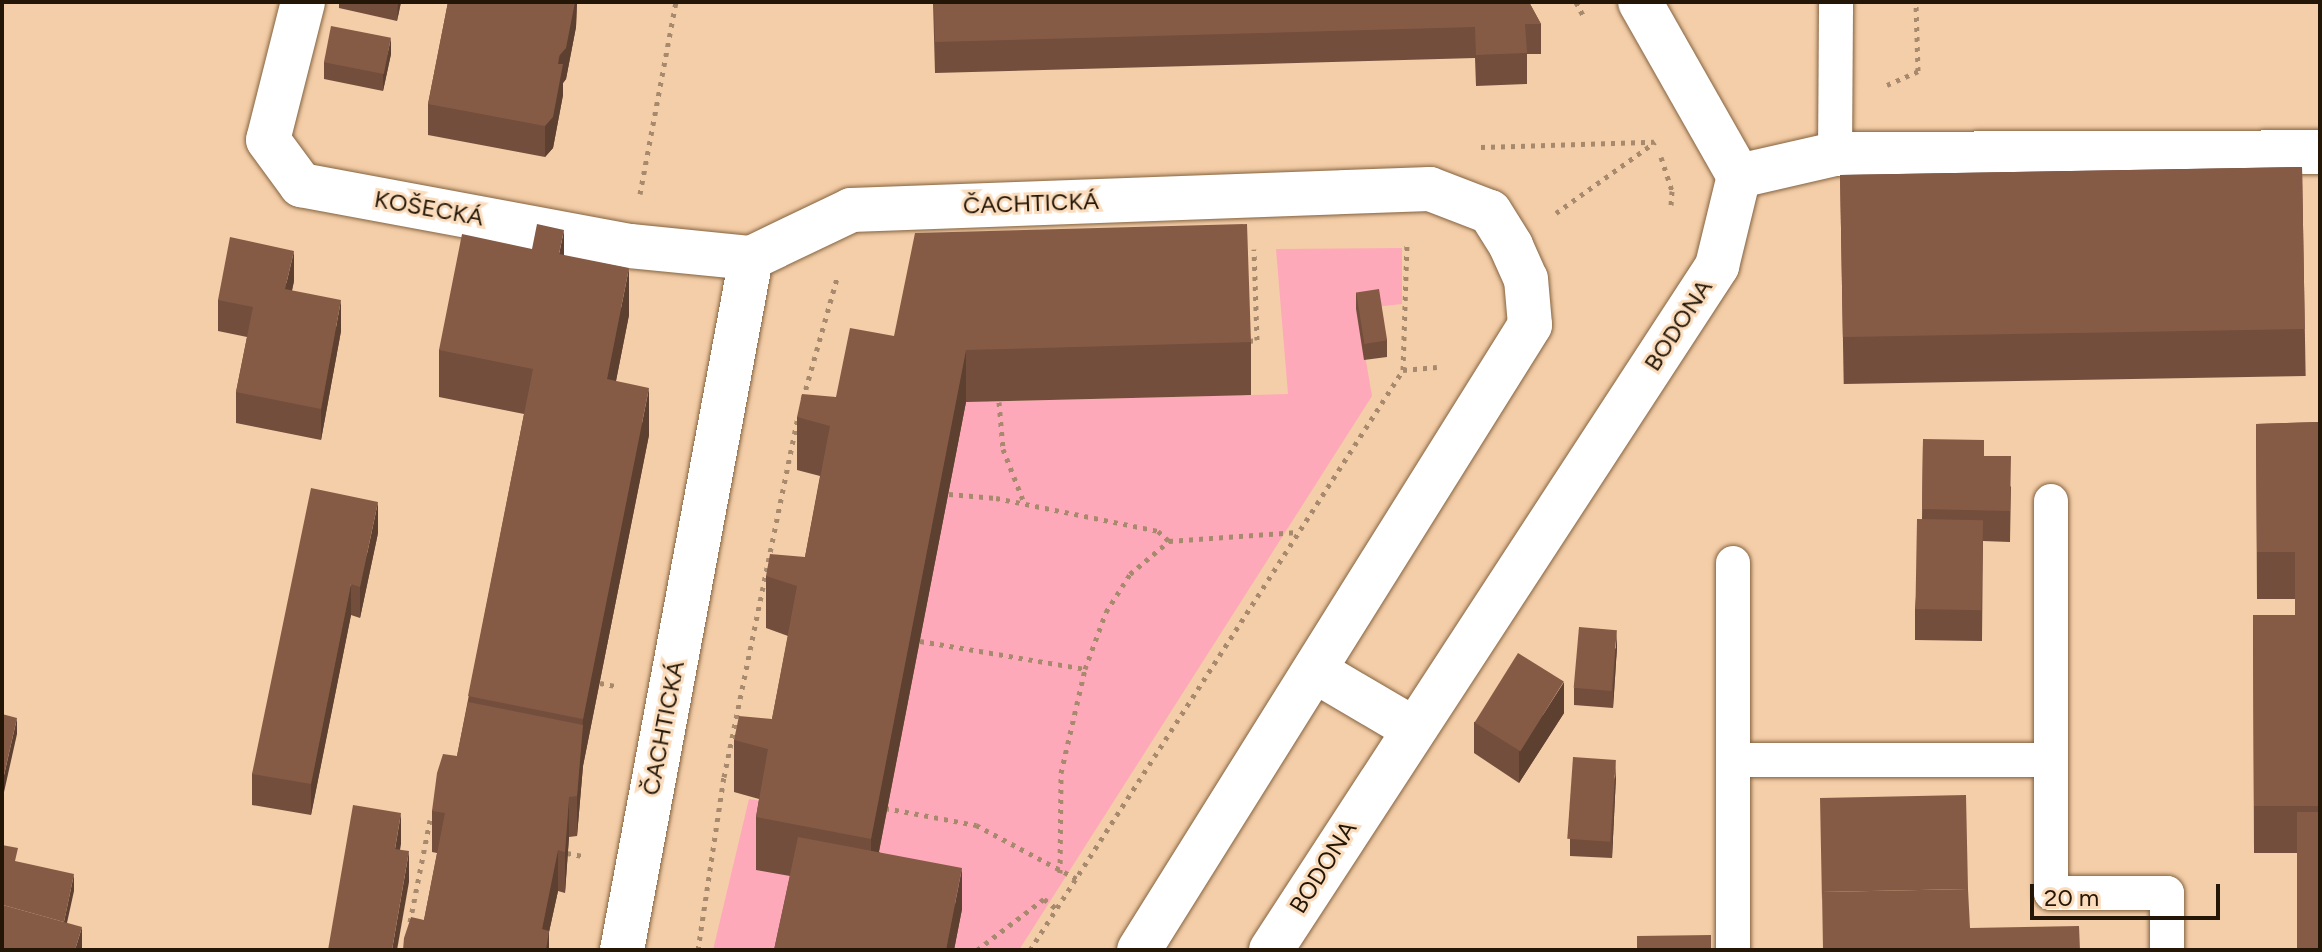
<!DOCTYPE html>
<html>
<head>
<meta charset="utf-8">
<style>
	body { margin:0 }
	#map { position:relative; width:2322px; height:952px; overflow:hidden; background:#f4cea8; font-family:Figtree,sans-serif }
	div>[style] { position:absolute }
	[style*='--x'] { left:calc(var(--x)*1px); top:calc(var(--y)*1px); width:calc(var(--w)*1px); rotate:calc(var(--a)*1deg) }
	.green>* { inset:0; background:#fea9b9 }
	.path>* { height:5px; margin-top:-2.5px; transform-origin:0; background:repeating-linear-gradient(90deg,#a78a6d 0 4px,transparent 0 10px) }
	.roads { filter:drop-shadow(0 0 2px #846340) drop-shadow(0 0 2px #846340) }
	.service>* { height:34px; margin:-17px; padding:0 17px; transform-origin:17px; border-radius:17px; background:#fff }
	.minor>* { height:44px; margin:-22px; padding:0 22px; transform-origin:22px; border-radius:22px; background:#fff }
	.wall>* { inset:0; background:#734e3c; transform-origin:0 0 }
	.shaded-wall>* { inset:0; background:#5e4031 }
	.building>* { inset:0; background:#865b46; transform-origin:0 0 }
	span { translate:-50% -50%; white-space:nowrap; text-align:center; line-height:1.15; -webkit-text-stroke:6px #fbddbe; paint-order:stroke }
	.street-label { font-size:24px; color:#231607 }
	.frame { position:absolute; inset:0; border:4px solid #231607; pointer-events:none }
	.scale { position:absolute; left:2030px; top:884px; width:190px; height:36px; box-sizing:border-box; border:4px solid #231607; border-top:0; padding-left:10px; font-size:24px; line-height:28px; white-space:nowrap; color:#231607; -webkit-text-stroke:6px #fbddbe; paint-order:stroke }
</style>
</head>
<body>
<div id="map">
	<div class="green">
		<i style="clip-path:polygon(1402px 248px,1402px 304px,1357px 309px,1372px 396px,1019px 950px,954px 950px,871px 892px,966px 402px,1288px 394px,1276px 249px)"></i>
		<i style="clip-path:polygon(749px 799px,768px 802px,798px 877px,783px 950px,713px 950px)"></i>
	</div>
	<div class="path">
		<i style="--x:1576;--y:2;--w:15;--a:62"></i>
		<i style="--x:1887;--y:85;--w:34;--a:-24"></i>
		<i style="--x:1918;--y:71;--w:69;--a:-91.7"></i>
		<i style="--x:1481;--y:147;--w:173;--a:-1.7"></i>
		<i style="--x:1661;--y:157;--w:36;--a:72"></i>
		<i style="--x:1672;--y:191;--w:14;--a:94"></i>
		<i style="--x:640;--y:194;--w:195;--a:-79.4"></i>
		<i style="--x:1556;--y:213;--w:122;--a:-35.6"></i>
		<i style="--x:1249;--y:341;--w:8;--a:-7"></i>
		<i style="--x:1257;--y:340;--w:91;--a:-91.9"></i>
		<i style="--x:1403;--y:370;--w:126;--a:-88.2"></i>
		<i style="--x:803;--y:399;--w:126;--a:-74.3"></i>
		<i style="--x:999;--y:402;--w:47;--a:85.1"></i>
		<i style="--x:1003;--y:449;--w:60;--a:68.6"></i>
		<i style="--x:949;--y:494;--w:47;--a:4.9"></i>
		<i style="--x:996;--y:498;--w:165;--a:11.5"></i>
		<i style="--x:1158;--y:531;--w:15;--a:42"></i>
		<i style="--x:920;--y:641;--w:167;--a:9.6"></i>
		<i style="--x:600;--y:683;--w:15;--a:11"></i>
		<i style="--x:885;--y:808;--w:93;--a:10.6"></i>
		<i style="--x:976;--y:825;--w:115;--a:28.1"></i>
		<i style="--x:567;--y:853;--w:16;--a:11"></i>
		<i style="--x:1060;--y:873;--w:100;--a:-89.4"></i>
		<i style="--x:1061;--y:773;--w:107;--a:-77"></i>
		<i style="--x:1085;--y:669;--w:61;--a:-69.8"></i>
		<i style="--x:1106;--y:612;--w:45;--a:-57.7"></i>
		<i style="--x:1130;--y:574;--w:51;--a:-40.2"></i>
		<i style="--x:1169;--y:541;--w:129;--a:-4"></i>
		<i style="--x:410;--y:922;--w:104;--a:-78.9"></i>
		<i style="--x:698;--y:950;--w:175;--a:-81.5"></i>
		<i style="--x:724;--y:777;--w:368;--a:-78.4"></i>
		<i style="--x:977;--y:950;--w:84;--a:-37.3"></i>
		<i style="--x:1044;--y:899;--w:18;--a:38"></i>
		<i style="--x:1030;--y:950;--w:690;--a:-57.25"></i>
		<i style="--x:1403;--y:370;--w:34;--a:-5"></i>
	</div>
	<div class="roads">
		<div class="service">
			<i style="--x:1835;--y:154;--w:152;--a:-89.6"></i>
			<i style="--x:1733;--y:563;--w:387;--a:90"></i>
			<i style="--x:1733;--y:760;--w:318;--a:0"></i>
			<i style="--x:2051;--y:760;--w:259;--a:-90"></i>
			<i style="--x:2051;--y:760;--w:133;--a:90"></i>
			<i style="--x:2051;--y:893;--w:116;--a:0"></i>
			<i style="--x:2167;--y:893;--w:57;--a:90"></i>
		</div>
		<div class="minor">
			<i style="--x:303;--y:2;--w:142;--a:104.2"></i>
			<i style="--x:268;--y:140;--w:56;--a:53.7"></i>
			<i style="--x:301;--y:185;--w:335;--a:10.5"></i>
			<i style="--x:630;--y:246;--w:122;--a:5.7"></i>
			<i style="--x:1640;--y:2;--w:200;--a:60.4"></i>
			<i style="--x:751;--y:258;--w:111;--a:-25.6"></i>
			<i style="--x:851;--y:210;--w:579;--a:-2.08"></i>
			<i style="--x:1430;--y:189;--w:64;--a:21"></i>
			<i style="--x:1490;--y:212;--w:40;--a:58"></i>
			<i style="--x:1511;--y:246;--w:36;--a:66"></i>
			<i style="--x:1526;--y:279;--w:46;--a:85"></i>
			<i style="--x:1530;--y:325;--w:737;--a:122.03"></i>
			<i style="--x:1317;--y:672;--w:110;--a:30.5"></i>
			<i style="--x:622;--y:950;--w:704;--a:-79.44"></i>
			<i style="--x:1271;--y:950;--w:817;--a:-56.89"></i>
			<i style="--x:1717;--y:266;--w:93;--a:-76.3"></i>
			<i style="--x:1739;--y:176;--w:98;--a:-12.9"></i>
			<i style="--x:1835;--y:154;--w:485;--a:-0.2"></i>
		</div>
	</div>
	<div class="wall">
		<i style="clip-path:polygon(339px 2px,401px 2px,397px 21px,339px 8px)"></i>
		<i style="clip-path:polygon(448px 2px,577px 2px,576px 27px,566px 79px,563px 83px,563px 95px,553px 148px,545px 157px,428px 135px,428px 104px)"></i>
		<i style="clip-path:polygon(933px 2px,1529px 2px,1541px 24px,1541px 54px,1527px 54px,1527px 84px,1476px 86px,1475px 58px,935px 73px)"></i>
		<i style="clip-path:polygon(391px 54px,383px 91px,324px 79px,324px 62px)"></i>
		<i style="left:2302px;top:167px;width:209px;height:462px;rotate:89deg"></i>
		<i style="clip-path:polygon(564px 255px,629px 315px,616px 381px,649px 435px,583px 766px,577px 836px,569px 837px,565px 893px,558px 891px,549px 932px,549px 950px,424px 920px,437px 853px,432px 852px,432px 811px,457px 756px,524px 414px,439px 397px,439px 350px)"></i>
		<i style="clip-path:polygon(294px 281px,292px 291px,341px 331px,321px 440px,236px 423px,236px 392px,247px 337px,218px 331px,218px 300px)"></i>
		<i style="clip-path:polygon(1356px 292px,1387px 340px,1387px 357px,1364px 360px,1356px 309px)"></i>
		<i style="clip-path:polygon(894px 336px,1251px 342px,1251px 395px,966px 402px,879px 852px,962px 909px,954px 950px,774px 950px,790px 876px,756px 870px,756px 817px,759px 799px,734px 792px,734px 740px,772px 719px,788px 636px,766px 628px,766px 576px,805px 557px,820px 476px,797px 470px,797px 417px,836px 397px)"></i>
		<i style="clip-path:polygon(2320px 422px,2320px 950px,2297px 853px,2254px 853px,2253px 615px,2295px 615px,2295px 599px,2257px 599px,2256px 424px)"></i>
		<i style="clip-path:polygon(1923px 439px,1984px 456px,2011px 487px,2010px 542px,1983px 541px,1982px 641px,1915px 640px,1915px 609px,1922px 519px)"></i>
		<i style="clip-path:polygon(378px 533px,360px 618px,351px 615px,311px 815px,252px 805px,252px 774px)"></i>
		<i style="clip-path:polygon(1617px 647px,1613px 708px,1574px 705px,1574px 688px)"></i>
		<i style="clip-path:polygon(1564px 713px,1519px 783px,1474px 753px,1474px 722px)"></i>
		<i style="clip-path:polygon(1616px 776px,1612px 858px,1570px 856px,1570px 839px)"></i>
	</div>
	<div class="shaded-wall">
		<i style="clip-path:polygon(398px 2px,401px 2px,397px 21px)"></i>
		<i style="clip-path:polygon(571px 2px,577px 2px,576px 27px,566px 79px,563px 83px,563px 95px,553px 148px,545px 157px,545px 126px)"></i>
		<i style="clip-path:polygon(391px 38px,391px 54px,383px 91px,383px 74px)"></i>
		<i style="clip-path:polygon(564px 230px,564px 277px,559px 254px)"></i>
		<i style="clip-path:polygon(294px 251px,294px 281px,285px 320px,285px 289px)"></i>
		<i style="clip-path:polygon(629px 268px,629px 315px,607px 426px,607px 379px)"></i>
		<i style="clip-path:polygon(341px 300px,341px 331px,321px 440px,321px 409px)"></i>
		<i style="clip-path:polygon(966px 350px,966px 402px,871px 892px,871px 839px)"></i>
		<i style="clip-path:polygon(649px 388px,649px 435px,583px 766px,577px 836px,577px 796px,583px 719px)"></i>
		<i style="clip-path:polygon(378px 502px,378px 533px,360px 618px,360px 587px)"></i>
		<i style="clip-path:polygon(351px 584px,351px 615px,311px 815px,311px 784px)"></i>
		<i style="clip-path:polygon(1617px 630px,1617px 647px,1613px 708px,1613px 691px)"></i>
		<i style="clip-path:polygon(1564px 682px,1564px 713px,1519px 783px,1519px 752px)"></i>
		<i style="clip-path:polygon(17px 718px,17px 734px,2px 801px,2px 784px)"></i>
		<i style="clip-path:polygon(1616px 760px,1616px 776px,1612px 858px,1612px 842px)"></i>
		<i style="clip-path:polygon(569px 797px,569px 837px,565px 893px,565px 852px)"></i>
		<i style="clip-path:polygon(401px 813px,401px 844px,395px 879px,395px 849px)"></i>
		<i style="clip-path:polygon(558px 850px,558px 891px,549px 932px,549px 950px,542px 950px,542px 929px)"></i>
		<i style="clip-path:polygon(409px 851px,409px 882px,397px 950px,392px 950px)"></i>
		<i style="clip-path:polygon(962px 868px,962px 909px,954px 950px,946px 950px)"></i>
		<i style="clip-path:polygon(74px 874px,74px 891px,61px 950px,61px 936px)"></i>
		<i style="clip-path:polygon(82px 927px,82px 950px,75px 950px)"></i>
	</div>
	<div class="building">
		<i style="clip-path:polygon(448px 2px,575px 2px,566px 48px,559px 56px,558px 64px,563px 64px,553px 117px,545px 126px,428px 104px)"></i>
		<i style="clip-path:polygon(934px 2px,1529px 2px,1541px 24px,1525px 24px,1527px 53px,1476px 55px,1475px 27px,935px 42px)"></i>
		<i style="left:331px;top:26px;width:61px;height:37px;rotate:11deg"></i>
		<i style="left:2302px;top:167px;width:162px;height:462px;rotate:89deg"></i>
		<i style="clip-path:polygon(537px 224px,564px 230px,559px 254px,629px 268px,607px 379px,649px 388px,583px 719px,468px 696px,533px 369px,439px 350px,462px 234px,532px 249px)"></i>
		<i style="clip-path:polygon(1247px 224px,1251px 342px,966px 350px,871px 839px,756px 817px,768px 749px,734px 740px,739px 716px,772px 719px,797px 586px,766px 576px,770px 554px,805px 557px,830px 426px,797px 417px,802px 394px,836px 397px,850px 328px,894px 336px,915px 233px)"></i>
		<i style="clip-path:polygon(230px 237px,294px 251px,285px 289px,341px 300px,321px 409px,236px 392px,253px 307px,218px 300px)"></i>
		<i style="left:1379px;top:289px;width:52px;height:23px;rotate:81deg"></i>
		<i style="clip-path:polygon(2320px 422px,2320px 806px,2254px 806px,2253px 615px,2295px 615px,2295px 552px,2257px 552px,2256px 424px)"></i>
		<i style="clip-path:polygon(1923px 439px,1984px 440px,1984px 456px,2011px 456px,2010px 511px,1922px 509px)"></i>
		<i style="clip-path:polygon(311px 488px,378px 502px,360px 587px,351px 584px,311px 784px,252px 774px)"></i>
		<i style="left:1917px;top:519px;width:66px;height:90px;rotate:1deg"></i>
		<i style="left:1579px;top:627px;width:38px;height:61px;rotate:5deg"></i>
		<i style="left:1518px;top:653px;width:54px;height:82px;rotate:32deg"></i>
		<i style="clip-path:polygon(468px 702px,583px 725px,577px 796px,569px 797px,565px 852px,558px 850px,542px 929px,549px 931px,546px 950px,403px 950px,404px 938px,411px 917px,424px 920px,445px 813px,432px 811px,437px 773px,443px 754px,457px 756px)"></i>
		<i style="clip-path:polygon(2px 714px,17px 718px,2px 784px)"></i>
		<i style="left:1573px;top:757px;width:43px;height:82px;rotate:4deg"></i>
		<i style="clip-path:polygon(1966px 795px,1968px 889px,1822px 892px,1822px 902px,1820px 798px)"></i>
		<i style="clip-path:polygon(353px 805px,401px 813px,395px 849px,409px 851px,392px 950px,328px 950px)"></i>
		<i style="left:2297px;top:812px;width:23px;height:138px"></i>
		<i style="clip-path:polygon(798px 837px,962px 868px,946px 950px,774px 950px)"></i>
		<i style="clip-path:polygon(2px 845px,18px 848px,15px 861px,74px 874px,64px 922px,3px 905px,2px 908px)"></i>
		<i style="clip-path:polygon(1968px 889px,1970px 928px,2079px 926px,2080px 950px,1823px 950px,1822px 892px)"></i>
		<i style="clip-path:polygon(3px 905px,82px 927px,75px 950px,2px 950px)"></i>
		<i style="clip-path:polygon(1711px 935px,1711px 950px,1616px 950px,1637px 949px,1637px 936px)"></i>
	</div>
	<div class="street-label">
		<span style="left:1031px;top:203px;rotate:-2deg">ČACHTICKÁ</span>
		<span style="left:429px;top:208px;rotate:10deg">KOŠECKÁ</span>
		<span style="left:1678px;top:325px;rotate:-57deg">BODONA</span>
		<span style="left:663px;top:728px;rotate:-79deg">ČACHTICKÁ</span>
		<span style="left:1323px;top:867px;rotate:-58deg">BODONA</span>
	</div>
	<div class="frame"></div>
	<div class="scale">20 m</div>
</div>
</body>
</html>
